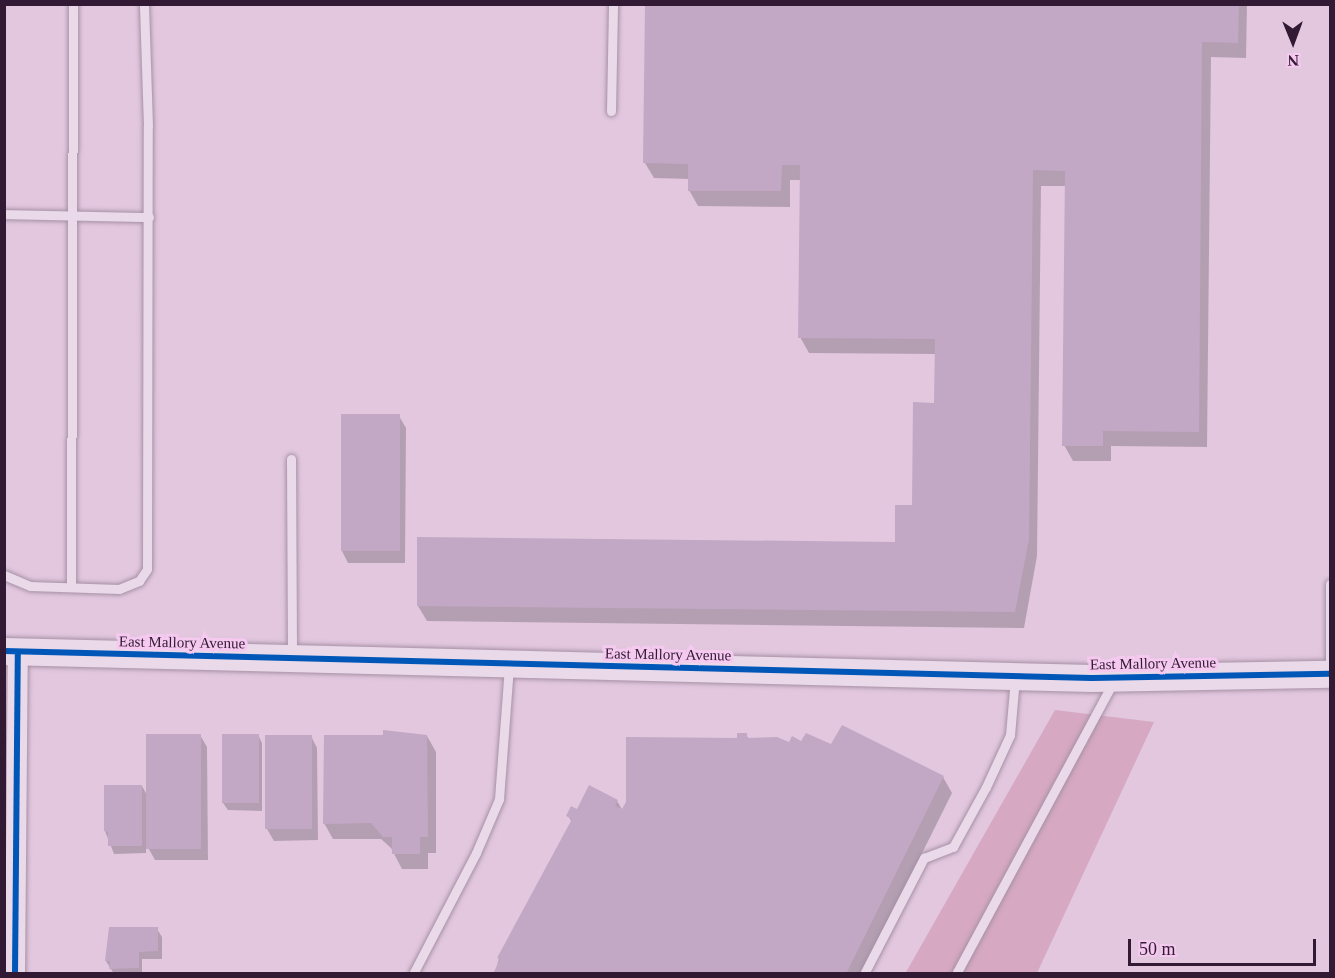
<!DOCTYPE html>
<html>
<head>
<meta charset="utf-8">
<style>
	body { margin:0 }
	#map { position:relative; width:1335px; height:978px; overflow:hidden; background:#e2c7df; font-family:Georgia,serif }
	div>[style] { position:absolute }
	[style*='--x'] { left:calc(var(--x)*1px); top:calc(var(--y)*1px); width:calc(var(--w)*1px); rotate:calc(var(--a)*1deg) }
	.green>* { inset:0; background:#d6a8c2 }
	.shadow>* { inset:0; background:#0003 }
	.building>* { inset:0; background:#c3a8c5; transform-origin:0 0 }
	.roads { filter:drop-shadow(0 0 2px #a691a5) drop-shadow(0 0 2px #a691a5) }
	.lane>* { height:9px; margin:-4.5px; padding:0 4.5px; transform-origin:4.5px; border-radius:4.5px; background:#ead9e8 }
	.street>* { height:20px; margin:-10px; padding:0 10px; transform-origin:10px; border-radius:10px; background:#ead9e8 }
	.secondary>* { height:27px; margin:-13.5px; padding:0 13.5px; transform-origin:13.5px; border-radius:13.5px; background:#ead9e8 }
	.cycleway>* { height:6px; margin:-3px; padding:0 3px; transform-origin:3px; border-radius:3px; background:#0057b8 }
	span { translate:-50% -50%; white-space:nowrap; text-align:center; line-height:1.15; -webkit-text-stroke:6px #f6caf0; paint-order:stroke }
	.street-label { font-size:15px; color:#321a34 }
	.frame { position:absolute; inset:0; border:6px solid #321a34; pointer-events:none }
	.north { position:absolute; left:1263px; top:12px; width:60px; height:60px; -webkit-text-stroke:4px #f6caf0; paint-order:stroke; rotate:179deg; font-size:16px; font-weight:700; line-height:24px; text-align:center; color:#321a34 }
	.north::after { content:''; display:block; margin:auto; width:21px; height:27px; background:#321a34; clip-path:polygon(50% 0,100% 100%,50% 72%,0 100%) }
	.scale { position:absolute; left:1128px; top:939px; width:188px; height:27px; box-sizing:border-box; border:3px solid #321a34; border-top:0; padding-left:8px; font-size:18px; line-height:21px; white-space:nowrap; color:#321a34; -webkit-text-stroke:4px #f6caf0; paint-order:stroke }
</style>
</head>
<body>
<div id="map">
	<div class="green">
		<i style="clip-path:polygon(1055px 710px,1154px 722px,1037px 973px,905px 974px)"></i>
	</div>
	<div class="shadow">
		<i style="clip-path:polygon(646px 4px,1247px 4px,1246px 58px,1211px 57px,1207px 447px,1111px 446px,1111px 461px,1073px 461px,1064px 445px,1066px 186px,1041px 186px,1037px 556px,1024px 628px,427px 621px,418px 606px,896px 543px,914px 507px,936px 404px,936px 354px,809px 353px,800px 337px,801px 180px,790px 180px,790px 207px,698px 206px,689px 190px,689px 179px,654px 178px,645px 163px)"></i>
		<i style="clip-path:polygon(342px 415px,399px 416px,406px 428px,405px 563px,348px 563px,342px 551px)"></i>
		<i style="clip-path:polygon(200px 735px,207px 747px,208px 860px,155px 860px,146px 844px,146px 853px,114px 854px,105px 831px,142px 786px,148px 797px)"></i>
		<i style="clip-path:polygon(258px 735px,262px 743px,262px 811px,228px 810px,223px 803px)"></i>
		<i style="clip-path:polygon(746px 735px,749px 739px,832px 746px,943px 777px,952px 793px,862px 974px,495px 974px,499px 958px,572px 822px,568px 816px,617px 801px,623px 811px)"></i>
		<i style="clip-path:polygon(311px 736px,317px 748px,318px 840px,274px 841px,267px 829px)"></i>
		<i style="clip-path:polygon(427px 736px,436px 752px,436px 853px,428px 853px,428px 869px,402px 869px,391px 848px,381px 839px,333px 839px,324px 823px)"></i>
		<i style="clip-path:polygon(157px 929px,162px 937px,162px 959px,142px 959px,142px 974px,114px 974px,106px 961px)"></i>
	</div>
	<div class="building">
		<i style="clip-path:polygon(645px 4px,1239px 4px,1238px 43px,1202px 42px,1199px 432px,1103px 431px,1103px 446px,1062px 446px,1065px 171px,1033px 170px,1029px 539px,1015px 612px,417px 606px,417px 537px,895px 542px,895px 505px,912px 505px,913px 402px,934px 403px,935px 339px,798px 338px,800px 165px,782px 165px,781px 191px,688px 191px,688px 164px,643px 163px)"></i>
		<i style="left:341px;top:414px;width:59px;height:137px"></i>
		<i style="clip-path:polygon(842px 725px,944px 776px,846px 974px,493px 974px,500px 959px,497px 958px,572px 819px,566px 816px,571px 806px,577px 809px,589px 785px,618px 800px,615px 806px,622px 809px,626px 802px,626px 737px,737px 738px,737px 733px,747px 733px,747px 738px,777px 737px,789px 742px,792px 736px,801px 741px,806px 733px,831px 744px)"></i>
		<i style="clip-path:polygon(383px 730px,427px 735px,428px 837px,420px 837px,420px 854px,392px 854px,392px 837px,383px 837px,371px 823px,323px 824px,324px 735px,383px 735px)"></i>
		<i style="left:146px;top:734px;width:55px;height:115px"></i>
		<i style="left:222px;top:734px;width:37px;height:69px"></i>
		<i style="left:265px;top:735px;width:47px;height:94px"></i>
		<i style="clip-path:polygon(104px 785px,142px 785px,142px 846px,108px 846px,108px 832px,104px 831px)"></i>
		<i style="clip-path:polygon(109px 927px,158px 927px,158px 951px,139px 952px,139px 968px,109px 969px,110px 961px,105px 961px)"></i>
	</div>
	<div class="roads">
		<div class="lane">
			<i style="--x:611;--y:111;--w:107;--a:-88.9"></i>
			<i style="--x:4;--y:214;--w:145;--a:1.2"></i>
			<i style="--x:291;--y:459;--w:197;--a:89.7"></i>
			<i style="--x:4;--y:575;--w:28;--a:23"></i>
			<i style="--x:30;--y:586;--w:89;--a:1.9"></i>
			<i style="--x:119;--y:589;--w:22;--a:-22"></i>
			<i style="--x:139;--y:581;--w:14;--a:-56"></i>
			<i style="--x:147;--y:569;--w:443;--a:-89.9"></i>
			<i style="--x:148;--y:126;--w:122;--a:-91.9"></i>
			<i style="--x:71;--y:587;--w:583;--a:-89.8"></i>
			<i style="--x:1330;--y:671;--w:87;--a:-90"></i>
			<i style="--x:413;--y:974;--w:136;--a:-62.5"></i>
			<i style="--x:476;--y:853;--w:59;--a:-66.9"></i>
			<i style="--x:499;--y:799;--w:133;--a:-85.7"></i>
			<i style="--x:864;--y:974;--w:131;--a:-62.7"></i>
			<i style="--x:924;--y:858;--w:31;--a:-21"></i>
			<i style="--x:953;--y:847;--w:68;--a:-61.2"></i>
			<i style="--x:986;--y:787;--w:57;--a:-65.2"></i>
			<i style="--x:1010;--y:735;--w:57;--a:-85"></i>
			<i style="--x:956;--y:974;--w:332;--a:-61.7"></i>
		</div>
		<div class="street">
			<i style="--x:15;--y:974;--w:322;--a:-89.5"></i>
		</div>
		<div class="secondary">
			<i style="--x:4;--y:651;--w:1088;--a:1.42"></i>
			<i style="--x:1092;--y:678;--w:238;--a:-1"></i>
		</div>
	</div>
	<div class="cycleway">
		<i style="--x:4;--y:651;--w:1088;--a:1.42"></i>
		<i style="--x:1092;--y:678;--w:238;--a:-1"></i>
		<i style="--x:15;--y:974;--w:322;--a:-89.5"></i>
	</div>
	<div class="street-label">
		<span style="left:182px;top:643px;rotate:1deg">East Mallory Avenue</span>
		<span style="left:668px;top:655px;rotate:1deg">East Mallory Avenue</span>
		<span style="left:1153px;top:664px;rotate:-1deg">East Mallory Avenue</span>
	</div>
	<div class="frame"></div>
	<div class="north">N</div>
	<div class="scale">50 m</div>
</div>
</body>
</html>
